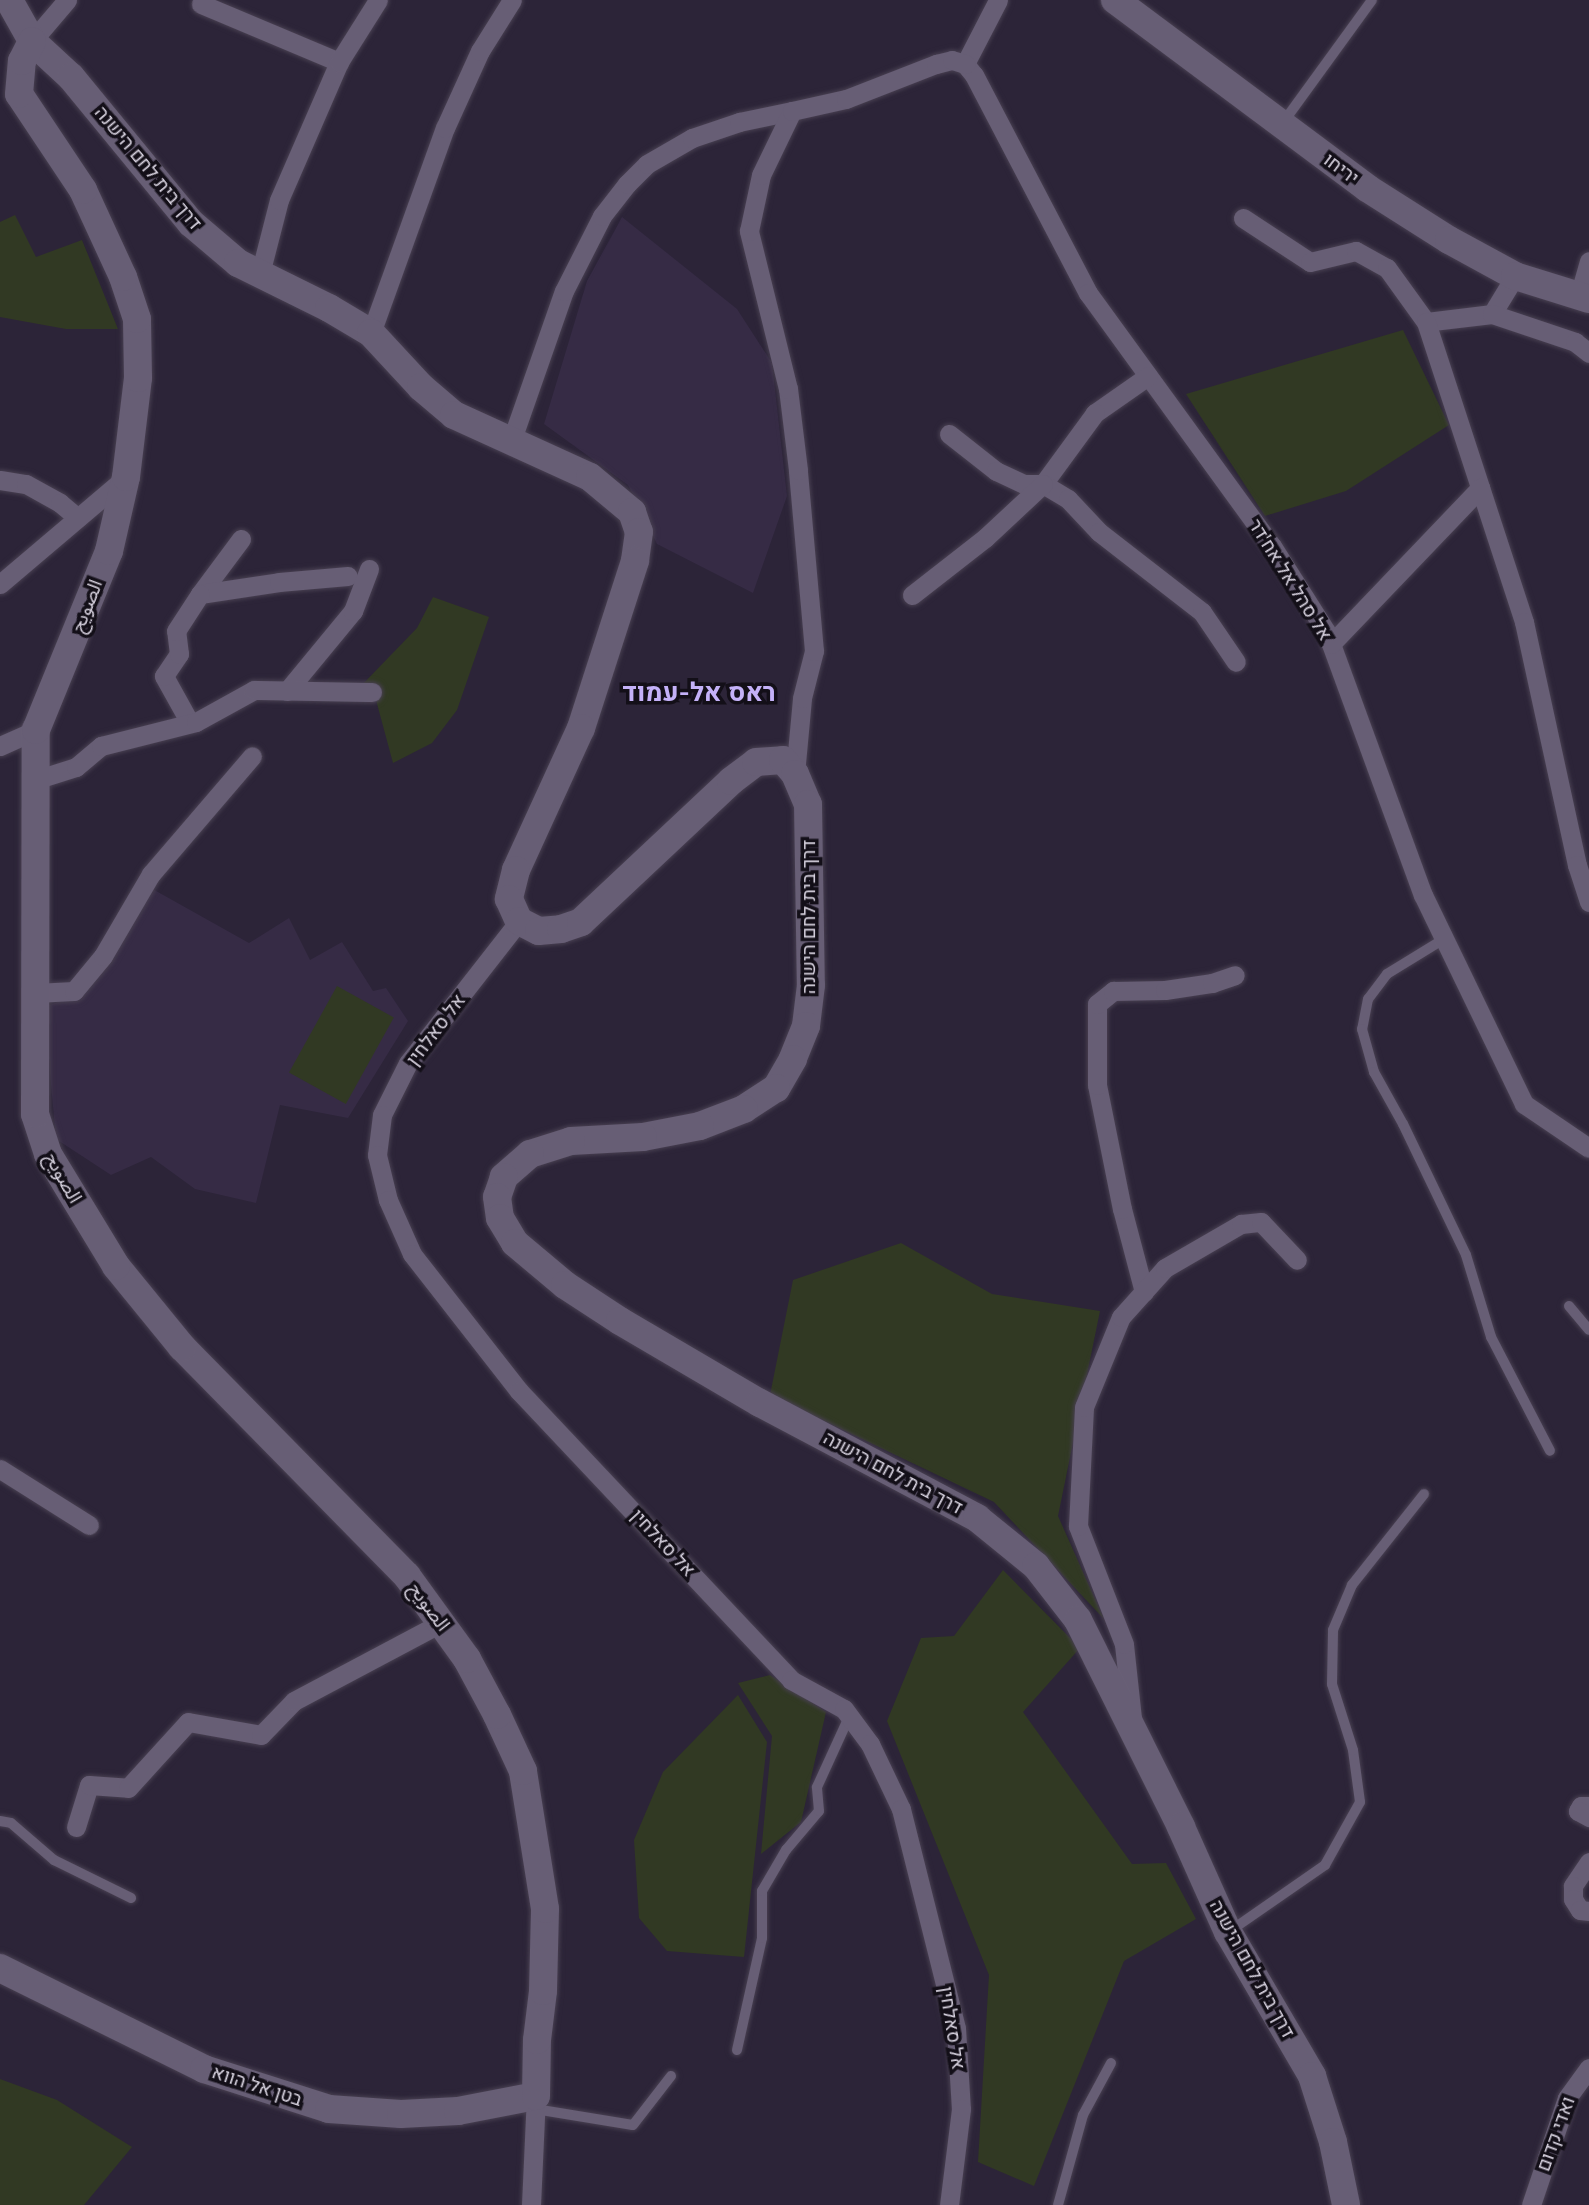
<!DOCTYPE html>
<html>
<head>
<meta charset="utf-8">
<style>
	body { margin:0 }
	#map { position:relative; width:1589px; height:2205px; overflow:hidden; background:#2c2438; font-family:Mulish,"Noto Sans Arabic",Heebo,sans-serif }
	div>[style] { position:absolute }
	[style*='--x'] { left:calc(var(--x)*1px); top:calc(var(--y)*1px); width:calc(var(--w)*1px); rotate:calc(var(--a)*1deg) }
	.built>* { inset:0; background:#362b45 }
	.green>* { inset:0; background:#313923; transform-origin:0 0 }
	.roads { filter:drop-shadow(0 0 2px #484051) drop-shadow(0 0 2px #484051) }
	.lane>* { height:10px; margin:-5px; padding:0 5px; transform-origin:5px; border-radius:5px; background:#675e75 }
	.street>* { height:19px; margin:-9.5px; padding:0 9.5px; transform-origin:9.5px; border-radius:9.5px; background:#675e75 }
	.secondary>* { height:28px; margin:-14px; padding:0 14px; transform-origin:14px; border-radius:14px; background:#675e75 }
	span { translate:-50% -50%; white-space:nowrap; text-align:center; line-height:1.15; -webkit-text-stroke:7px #130f18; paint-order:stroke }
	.street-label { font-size:19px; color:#d8d3e0 }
	.district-label { font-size:26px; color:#c4b1f8; font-weight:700 }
</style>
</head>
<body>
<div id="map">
	<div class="built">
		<i style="clip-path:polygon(622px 217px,737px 309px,772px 363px,787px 496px,753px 593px,657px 544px,628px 485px,544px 424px,587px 281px)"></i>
		<i style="clip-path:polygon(149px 887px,249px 943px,289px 918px,310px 960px,342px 942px,373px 991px,386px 988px,408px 1021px,348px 1118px,280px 1105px,256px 1203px,195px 1189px,151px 1157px,111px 1175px,56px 1139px,44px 1007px,80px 994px)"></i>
	</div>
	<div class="green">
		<i style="clip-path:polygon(15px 215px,36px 257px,82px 240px,118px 329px,66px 329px,0 317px,0 222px)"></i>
		<i style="clip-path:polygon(1403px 330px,1449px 425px,1346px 491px,1265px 516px,1186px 394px)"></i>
		<i style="clip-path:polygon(433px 597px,489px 617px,457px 710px,432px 743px,393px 763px,376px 700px,359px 688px,417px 628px)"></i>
		<i style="left:337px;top:986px;width:65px;height:99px;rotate:29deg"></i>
		<i style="clip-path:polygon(901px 1243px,992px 1294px,1100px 1311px,1058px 1516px,1104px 1619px,994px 1502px,770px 1395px,793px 1280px)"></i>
		<i style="clip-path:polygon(1003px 1570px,1080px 1648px,1023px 1712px,1132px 1864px,1166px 1863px,1196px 1919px,1124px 1961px,1034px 2186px,978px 2162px,989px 1975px,887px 1721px,921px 1638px,954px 1636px)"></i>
		<i style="clip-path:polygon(770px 1675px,826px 1712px,801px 1822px,761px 1854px,772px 1736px,738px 1683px)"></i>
		<i style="clip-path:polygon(738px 1695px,767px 1742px,744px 1957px,667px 1951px,639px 1918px,634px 1840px,663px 1772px)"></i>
		<i style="clip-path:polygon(0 2079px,57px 2100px,132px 2147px,84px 2205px,0 2205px)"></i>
	</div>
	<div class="roads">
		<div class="lane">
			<i style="--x:1282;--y:124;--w:153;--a:-54"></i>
			<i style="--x:1444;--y:939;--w:67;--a:148.4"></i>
			<i style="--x:1387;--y:974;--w:31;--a:127"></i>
			<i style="--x:1368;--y:999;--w:31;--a:101"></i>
			<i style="--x:1362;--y:1029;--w:45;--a:74.4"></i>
			<i style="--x:1374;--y:1072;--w:60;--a:60.9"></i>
			<i style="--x:1403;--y:1124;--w:145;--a:64.3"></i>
			<i style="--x:1466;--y:1255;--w:86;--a:73"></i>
			<i style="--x:1491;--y:1337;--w:128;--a:62.6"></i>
			<i style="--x:1569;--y:1306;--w:31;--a:50"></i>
			<i style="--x:0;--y:1821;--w:11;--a:10"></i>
			<i style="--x:11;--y:1823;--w:57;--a:40.7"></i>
			<i style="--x:54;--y:1860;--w:86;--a:26.3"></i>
			<i style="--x:1230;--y:1931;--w:116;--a:-34.8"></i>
			<i style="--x:1325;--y:1865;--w:72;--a:-60.9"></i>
			<i style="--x:1360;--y:1802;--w:52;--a:-97.7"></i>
			<i style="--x:1353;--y:1750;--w:69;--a:-107.7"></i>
			<i style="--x:1332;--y:1684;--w:54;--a:-88.9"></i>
			<i style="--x:1333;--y:1630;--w:49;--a:-67.1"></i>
			<i style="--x:1352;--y:1585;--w:116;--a:-51.6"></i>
			<i style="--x:737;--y:2050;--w:115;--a:-77.4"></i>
			<i style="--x:762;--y:1938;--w:47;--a:-90"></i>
			<i style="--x:762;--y:1891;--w:48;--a:-59.7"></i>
			<i style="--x:786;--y:1850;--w:51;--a:-49.8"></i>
			<i style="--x:819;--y:1811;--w:24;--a:-95"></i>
			<i style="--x:817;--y:1787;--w:77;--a:-65.4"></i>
			<i style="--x:535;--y:2109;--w:99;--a:9.3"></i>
			<i style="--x:633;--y:2125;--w:62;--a:-52.2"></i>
			<i style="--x:1058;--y:2205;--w:93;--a:-74.5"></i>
			<i style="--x:1083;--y:2115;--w:59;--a:-61.7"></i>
		</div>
		<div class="street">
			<i style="--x:201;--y:4;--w:150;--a:22.8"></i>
			<i style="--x:32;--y:41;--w:54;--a:-49.5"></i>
			<i style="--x:965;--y:64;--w:14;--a:51"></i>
			<i style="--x:974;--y:75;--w:246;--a:62.4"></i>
			<i style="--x:1088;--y:293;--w:313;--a:54"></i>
			<i style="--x:1272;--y:546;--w:103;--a:57.7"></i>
			<i style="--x:1327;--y:633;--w:279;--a:69.9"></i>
			<i style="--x:1423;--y:895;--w:232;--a:64.2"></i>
			<i style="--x:1524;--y:1104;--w:78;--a:34.1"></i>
			<i style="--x:965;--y:64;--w:72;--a:-62.7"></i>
			<i style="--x:1243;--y:218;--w:80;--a:33.3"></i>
			<i style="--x:1310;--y:262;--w:47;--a:-13.4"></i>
			<i style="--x:1356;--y:251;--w:35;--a:29"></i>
			<i style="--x:1387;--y:268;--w:67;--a:54.2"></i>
			<i style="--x:260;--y:274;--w:76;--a:-75.6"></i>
			<i style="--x:279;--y:200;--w:150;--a:-66.5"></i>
			<i style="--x:339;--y:62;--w:73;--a:-57.8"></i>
			<i style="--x:1515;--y:276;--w:44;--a:121.2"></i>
			<i style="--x:1492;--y:314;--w:66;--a:173.1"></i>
			<i style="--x:1426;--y:322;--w:316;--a:71.9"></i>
			<i style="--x:1524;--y:622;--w:249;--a:77.7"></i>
			<i style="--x:1577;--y:865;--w:39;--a:72"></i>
			<i style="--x:1579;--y:296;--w:36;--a:-74"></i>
			<i style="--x:1492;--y:314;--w:88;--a:18.6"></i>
			<i style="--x:1575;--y:342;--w:18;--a:38"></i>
			<i style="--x:371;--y:333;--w:218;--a:-70.2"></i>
			<i style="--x:445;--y:128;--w:85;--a:-65.6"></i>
			<i style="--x:480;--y:51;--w:60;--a:-57.9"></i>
			<i style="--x:1148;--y:376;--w:65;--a:145.1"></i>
			<i style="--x:1095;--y:413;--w:88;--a:126.2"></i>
			<i style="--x:1043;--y:484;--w:29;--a:31"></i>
			<i style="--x:1068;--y:499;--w:45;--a:46.8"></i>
			<i style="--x:1099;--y:532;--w:130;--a:37.8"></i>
			<i style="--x:1202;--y:612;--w:60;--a:55.8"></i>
			<i style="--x:949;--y:434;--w:60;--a:38.2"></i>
			<i style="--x:996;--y:471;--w:31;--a:25"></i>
			<i style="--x:1024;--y:484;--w:19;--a:0"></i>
			<i style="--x:511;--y:442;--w:160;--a:-70.7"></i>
			<i style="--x:564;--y:291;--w:84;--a:-63.1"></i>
			<i style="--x:602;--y:216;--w:41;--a:-52"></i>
			<i style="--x:627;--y:184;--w:28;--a:-45"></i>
			<i style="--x:647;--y:164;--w:52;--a:-30"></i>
			<i style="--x:692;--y:138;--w:50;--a:-18.8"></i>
			<i style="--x:739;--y:122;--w:54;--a:-11.7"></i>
			<i style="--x:0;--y:480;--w:26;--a:9"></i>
			<i style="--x:26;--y:484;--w:39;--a:29"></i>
			<i style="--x:60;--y:503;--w:23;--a:40"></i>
			<i style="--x:241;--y:539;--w:69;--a:126.7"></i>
			<i style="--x:200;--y:594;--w:80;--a:-8.6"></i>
			<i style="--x:279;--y:582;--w:69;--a:-5"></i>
			<i style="--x:0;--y:584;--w:165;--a:-40.3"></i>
			<i style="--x:912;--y:595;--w:93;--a:-38"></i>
			<i style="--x:985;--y:538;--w:79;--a:-43"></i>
			<i style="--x:1331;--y:644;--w:216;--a:-46.3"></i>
			<i style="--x:287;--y:691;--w:104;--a:-50.5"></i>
			<i style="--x:353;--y:611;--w:45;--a:-69.1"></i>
			<i style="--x:190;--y:723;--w:54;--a:-119"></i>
			<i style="--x:164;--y:676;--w:27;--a:-56"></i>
			<i style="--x:179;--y:654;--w:23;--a:-97"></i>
			<i style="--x:176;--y:631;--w:44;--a:-57"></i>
			<i style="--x:0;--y:746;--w:39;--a:-24"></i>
			<i style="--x:795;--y:774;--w:76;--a:-84.7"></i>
			<i style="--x:802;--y:698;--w:49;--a:-75.7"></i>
			<i style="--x:814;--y:651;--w:182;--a:-95.1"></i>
			<i style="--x:798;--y:470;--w:82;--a:-97"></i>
			<i style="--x:788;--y:389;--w:163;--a:-103.9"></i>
			<i style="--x:749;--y:231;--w:57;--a:-77.9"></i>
			<i style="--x:761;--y:175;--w:71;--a:-64.2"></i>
			<i style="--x:792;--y:111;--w:55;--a:-12.5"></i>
			<i style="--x:846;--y:99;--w:97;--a:-21.3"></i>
			<i style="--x:936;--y:64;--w:16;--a:-14"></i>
			<i style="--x:952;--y:60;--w:14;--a:17"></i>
			<i style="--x:35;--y:780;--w:43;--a:-17.6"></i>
			<i style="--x:76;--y:767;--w:33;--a:-40"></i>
			<i style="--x:101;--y:746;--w:98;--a:-14.2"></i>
			<i style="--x:196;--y:722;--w:66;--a:-28.9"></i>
			<i style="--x:254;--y:690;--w:118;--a:1"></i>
			<i style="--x:519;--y:921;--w:180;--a:128"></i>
			<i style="--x:408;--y:1063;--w:58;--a:116.6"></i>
			<i style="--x:382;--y:1115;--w:40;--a:97.1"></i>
			<i style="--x:377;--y:1155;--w:46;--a:76.3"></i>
			<i style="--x:388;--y:1200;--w:59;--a:66"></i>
			<i style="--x:412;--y:1254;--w:174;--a:52"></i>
			<i style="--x:519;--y:1391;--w:397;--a:46.7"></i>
			<i style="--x:791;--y:1680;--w:60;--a:28.7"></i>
			<i style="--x:844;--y:1709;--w:44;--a:53.4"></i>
			<i style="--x:870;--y:1744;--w:72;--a:64.5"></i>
			<i style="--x:901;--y:1809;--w:226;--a:75.9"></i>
			<i style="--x:956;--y:2028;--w:81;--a:86.5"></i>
			<i style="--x:961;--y:2109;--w:97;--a:97.1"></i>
			<i style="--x:35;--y:993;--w:39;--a:-3"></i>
			<i style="--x:74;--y:991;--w:45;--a:-50.4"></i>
			<i style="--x:103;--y:956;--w:95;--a:-59.7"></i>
			<i style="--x:151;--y:874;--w:155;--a:-49.4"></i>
			<i style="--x:1144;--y:1292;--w:86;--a:-104.8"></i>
			<i style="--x:1122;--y:1209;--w:126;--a:-101.4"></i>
			<i style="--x:1097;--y:1085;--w:81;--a:-90"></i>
			<i style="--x:1097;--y:1004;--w:21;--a:-39"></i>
			<i style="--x:1113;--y:991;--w:52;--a:-1.1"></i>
			<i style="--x:1165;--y:990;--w:48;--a:-8.5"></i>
			<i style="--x:1212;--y:983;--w:24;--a:-19"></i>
			<i style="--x:0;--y:1469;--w:105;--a:32.2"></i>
			<i style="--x:1132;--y:1718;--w:74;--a:-96.2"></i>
			<i style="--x:1124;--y:1644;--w:127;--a:-111.3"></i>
			<i style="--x:1078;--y:1526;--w:119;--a:-87.1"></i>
			<i style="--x:1084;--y:1407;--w:97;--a:-67.7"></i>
			<i style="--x:1121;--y:1317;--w:66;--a:-48.1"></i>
			<i style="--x:1165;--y:1268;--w:88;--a:-30.1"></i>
			<i style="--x:1241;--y:1224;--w:20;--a:-6"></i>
			<i style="--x:1261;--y:1222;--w:52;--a:46.5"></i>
			<i style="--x:1589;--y:1806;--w:8;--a:180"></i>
			<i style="--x:1581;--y:1806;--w:6;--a:121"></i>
			<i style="--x:1578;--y:1811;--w:13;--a:29"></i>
			<i style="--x:76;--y:1827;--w:44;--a:-72.8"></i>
			<i style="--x:89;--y:1785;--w:39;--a:4"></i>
			<i style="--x:128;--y:1788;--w:89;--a:-47.7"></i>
			<i style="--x:188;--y:1722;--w:74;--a:10.1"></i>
			<i style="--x:261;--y:1735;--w:47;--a:-45.9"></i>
			<i style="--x:294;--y:1701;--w:166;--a:-28"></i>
			<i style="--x:1589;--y:1862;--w:29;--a:124"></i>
			<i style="--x:1573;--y:1886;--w:13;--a:90"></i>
			<i style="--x:1573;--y:1899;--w:13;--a:58"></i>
			<i style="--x:1580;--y:1910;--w:9;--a:6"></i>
			<i style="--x:531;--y:2205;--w:109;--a:-87.4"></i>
			<i style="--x:1531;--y:2205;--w:113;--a:-71.4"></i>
			<i style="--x:1567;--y:2098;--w:37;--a:-54"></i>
		</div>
		<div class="secondary">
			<i style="--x:9;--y:0;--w:47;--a:60.7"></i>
			<i style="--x:32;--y:41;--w:53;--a:42.7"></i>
			<i style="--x:71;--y:77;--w:189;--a:50.6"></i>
			<i style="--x:191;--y:223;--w:62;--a:40.4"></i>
			<i style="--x:238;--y:263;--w:102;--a:26.3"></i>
			<i style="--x:329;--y:308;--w:49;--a:30.8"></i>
			<i style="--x:371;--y:333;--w:74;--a:47.2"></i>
			<i style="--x:421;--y:387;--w:43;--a:40.3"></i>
			<i style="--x:454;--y:415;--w:149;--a:24.5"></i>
			<i style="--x:590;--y:477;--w:55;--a:39.8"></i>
			<i style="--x:632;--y:512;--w:21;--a:71"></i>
			<i style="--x:639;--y:532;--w:29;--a:98"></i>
			<i style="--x:635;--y:561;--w:176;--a:107.9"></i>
			<i style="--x:581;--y:728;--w:156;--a:114.6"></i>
			<i style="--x:516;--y:870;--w:30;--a:104"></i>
			<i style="--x:509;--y:899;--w:24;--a:66"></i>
			<i style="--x:519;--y:921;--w:22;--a:27"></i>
			<i style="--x:539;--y:931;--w:22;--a:-5"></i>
			<i style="--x:561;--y:929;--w:21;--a:-19"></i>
			<i style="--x:581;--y:922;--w:206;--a:-43.2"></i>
			<i style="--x:731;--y:781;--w:31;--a:-37"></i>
			<i style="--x:756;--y:762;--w:27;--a:-4"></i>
			<i style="--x:783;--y:760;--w:18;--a:49"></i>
			<i style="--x:795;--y:774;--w:33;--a:67"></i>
			<i style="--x:808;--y:804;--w:181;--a:89.1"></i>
			<i style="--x:811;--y:985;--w:41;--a:97"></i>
			<i style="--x:806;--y:1026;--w:35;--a:112"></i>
			<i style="--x:793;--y:1059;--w:34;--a:120"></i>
			<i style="--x:776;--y:1088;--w:38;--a:147"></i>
			<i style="--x:744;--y:1109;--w:47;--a:158.9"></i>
			<i style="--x:700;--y:1126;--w:58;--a:169.1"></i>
			<i style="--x:643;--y:1137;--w:72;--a:176.8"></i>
			<i style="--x:571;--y:1141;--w:43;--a:162.4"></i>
			<i style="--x:530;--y:1154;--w:35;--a:139"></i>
			<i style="--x:504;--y:1177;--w:21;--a:109"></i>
			<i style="--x:497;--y:1197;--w:21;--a:82"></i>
			<i style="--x:500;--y:1218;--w:29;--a:59"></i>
			<i style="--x:515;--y:1243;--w:65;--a:40"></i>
			<i style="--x:565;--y:1285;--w:66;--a:33.2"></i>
			<i style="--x:620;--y:1321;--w:162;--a:30.4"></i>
			<i style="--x:760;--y:1403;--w:246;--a:27.9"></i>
			<i style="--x:977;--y:1518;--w:76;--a:39.1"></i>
			<i style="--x:1036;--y:1566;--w:68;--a:52.1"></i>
			<i style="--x:1078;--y:1620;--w:231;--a:63.5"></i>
			<i style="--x:1181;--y:1827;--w:115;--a:65.9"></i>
			<i style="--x:1228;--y:1932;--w:167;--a:59.7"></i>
			<i style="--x:1312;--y:2076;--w:69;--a:72.3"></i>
			<i style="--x:1333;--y:2142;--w:64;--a:78.3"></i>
			<i style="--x:1115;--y:0;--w:314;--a:36.7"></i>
			<i style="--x:1367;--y:188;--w:97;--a:32.4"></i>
			<i style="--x:1449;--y:240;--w:75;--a:28.6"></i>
			<i style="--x:1515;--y:276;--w:77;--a:17.3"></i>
			<i style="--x:0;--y:1968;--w:228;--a:26.3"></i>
			<i style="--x:204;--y:2069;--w:131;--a:17.7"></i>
			<i style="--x:329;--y:2109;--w:72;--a:4"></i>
			<i style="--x:401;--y:2114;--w:57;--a:-3"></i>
			<i style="--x:458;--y:2111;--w:79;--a:-10.9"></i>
			<i style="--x:536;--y:2096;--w:56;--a:-89"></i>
			<i style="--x:537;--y:2040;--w:49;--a:-83"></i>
			<i style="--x:543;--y:1991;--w:82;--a:-88.6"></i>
			<i style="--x:545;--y:1909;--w:140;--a:-99.1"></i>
			<i style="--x:523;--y:1771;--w:62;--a:-114.9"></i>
			<i style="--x:497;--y:1715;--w:64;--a:-118.2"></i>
			<i style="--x:467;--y:1659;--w:102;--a:-125.9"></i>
			<i style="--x:407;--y:1576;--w:321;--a:-134.5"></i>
			<i style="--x:182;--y:1347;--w:104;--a:-129.2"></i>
			<i style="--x:116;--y:1266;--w:131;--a:-121.3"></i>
			<i style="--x:48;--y:1154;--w:42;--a:-108"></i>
			<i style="--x:35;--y:1114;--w:384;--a:-89.9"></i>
			<i style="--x:36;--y:730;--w:193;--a:-67.8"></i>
			<i style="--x:109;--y:551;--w:76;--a:-77.1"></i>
			<i style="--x:126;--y:477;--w:100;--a:-83.1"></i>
			<i style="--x:138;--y:378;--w:59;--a:-91"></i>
			<i style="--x:137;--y:319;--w:44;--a:-108.4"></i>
			<i style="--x:123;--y:277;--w:96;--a:-114.7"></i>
			<i style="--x:83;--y:190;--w:115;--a:-123.7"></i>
			<i style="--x:19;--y:94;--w:33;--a:-85"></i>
			<i style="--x:22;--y:61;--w:22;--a:-63"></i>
		</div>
	</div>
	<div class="street-label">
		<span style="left:148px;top:168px;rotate:50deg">דרך בית לחם הישנה</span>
		<span style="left:1341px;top:169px;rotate:37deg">יריחו</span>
		<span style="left:1290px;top:580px;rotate:58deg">אל סהל אל אח'דר</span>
		<span style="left:87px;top:606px;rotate:-68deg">الصويح</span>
		<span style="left:809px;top:917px;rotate:-90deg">דרך בית לחם הישנה</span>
		<span style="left:436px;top:1030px;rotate:-53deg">אל סאלחין</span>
		<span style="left:63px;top:1178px;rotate:61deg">الصويح</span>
		<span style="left:893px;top:1473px;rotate:28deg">דרך בית לחם הישנה</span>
		<span style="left:663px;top:1543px;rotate:47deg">אל סאלחין</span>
		<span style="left:429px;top:1607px;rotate:54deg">الصويح</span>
		<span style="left:1252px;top:1969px;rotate:61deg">דרך בית לחם הישנה</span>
		<span style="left:952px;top:2028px;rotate:81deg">אל סאלחין</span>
		<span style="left:257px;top:2086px;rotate:18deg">בטן אל הווא</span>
		<span style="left:1556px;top:2134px;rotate:-70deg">ואדי קדום</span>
	</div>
	<div class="district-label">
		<span style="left:699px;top:692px">ראס אל-עמוד</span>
	</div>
</div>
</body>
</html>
